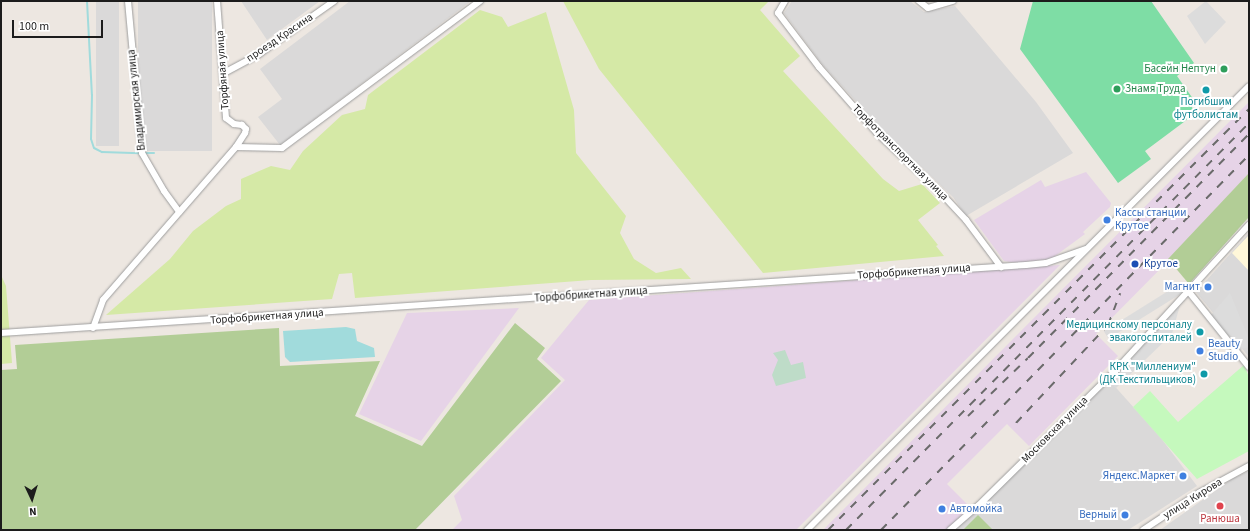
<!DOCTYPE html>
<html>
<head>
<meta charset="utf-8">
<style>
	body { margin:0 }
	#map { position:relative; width:1250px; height:531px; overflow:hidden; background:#ede7e1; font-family:"Source Sans 3",sans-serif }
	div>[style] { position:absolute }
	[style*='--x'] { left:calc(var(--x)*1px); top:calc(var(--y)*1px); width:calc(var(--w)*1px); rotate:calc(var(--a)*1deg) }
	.residential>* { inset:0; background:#dad9d9; transform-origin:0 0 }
	.industrial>* { inset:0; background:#e6d3e7 }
	.education>* { inset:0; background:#fff7d9 }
	.grass>* { inset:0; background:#d5e9a6 }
	.forest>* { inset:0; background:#b2cd96 }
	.wetland>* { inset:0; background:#bedcc8 }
	.park>* { inset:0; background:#c5f9bd }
	.pitch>* { inset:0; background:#7edda5 }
	.parking>* { inset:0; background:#dcdcdc; transform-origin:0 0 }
	.water>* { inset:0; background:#a1dbdc }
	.stream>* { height:2px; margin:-1px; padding:0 1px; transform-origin:1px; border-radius:1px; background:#a1dbdc }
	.roads { filter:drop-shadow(0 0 1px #9d9d9d) drop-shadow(0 0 1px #9d9d9d) }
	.minor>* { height:6px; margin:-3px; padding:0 3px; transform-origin:3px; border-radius:3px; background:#fff }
	.rail>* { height:2px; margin-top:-1px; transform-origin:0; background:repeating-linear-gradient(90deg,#6a6a6a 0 8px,transparent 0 16px) }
	.dots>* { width:11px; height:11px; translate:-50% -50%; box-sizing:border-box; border:2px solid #fff; border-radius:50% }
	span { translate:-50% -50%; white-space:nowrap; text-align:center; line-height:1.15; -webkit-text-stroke:4px #fff; paint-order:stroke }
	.street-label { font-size:11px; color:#1c1c1c }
	.leisure-label { font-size:11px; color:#27864d }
	.right { translate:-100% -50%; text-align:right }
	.left { translate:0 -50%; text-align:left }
	.culture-label { font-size:11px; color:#0d838f }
	.shop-label { font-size:11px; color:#366cbe }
	.transit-label { font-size:11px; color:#164399 }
	.health-label { font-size:11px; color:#be3a42 }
	.frame { position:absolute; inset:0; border:2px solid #1c1c1c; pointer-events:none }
	.north { position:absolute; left:12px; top:479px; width:40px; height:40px; -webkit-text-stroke:3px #fff; paint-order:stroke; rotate:176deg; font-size:11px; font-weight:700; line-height:16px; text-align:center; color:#1c1c1c }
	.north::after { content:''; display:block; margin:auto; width:14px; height:18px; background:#1c1c1c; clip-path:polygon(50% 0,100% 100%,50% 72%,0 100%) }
	.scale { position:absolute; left:12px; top:20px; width:91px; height:18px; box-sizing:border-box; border:2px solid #1c1c1c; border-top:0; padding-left:5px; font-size:12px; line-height:14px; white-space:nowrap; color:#1c1c1c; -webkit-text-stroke:3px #fff; paint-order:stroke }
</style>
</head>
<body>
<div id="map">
	<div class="residential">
		<i style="left:96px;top:1px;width:23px;height:145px"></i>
		<i style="left:138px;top:1px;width:74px;height:150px"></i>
		<i style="clip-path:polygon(241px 1px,320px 1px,267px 40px)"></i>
		<i style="clip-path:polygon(350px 1px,471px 1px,280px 145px,258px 117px,282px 99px,260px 69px)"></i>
		<i style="clip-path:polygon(792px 1px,910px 1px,924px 12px,955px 6px,1036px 102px,1073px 153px,966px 216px,953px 197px,881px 129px,822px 64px,784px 13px)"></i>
		<i style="clip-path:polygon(1249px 233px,1249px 357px,1196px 292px)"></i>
		<i style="clip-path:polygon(1110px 381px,1161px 438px,1197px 486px,1128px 530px,956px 530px)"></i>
		<i style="clip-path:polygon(1249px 471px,1249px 530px,1160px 530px,1232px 479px)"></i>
	</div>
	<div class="industrial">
		<i style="clip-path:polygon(1249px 102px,1249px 179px,1096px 334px,1118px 356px,1029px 446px,1007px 424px,947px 484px,970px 507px,946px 530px,823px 530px)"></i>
		<i style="clip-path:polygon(1086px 172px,1111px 203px,1110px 207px,1083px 232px,1085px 234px,1051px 259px,1017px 263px,1004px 261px,974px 220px,1041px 180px,1045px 187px)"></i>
		<i style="clip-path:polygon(1060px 265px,796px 530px,452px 530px,462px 520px,454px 496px,565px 380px,541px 358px,589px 300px)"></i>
		<i style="clip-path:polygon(519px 308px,421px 441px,359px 414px,407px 313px)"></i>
	</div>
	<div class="education">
		<i style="clip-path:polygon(1249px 235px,1249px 271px,1232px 253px)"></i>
	</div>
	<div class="grass">
		<i style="clip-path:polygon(563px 1px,769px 1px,760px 10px,800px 56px,783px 71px,883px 179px,899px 191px,922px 184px,940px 203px,918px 220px,938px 245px,936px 246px,944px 256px,763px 273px,599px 69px)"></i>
		<i style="clip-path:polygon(480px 10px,502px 17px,508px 27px,546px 12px,574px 110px,576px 153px,626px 216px,620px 233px,634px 259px,656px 273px,681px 268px,691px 279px,591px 280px,355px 298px,352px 273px,339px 274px,332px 299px,106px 315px,170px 259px,193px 231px,226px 206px,241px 199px,241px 179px,271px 166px,290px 170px,303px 151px,342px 115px,365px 109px,368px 95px)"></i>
		<i style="clip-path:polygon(1px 275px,6px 286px,12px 363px,1px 364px)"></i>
	</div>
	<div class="forest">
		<i style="clip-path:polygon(1249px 173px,1249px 217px,1189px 284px,1168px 259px)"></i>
		<i style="clip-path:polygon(515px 323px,545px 348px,537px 359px,561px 381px,415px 530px,1px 530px,1px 370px,17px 369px,15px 345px,279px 328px,280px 366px,380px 361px,355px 416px,422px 446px)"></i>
		<i style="clip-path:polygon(978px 515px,993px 530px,963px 530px)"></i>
	</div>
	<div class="wetland">
		<i style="clip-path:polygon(785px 350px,791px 365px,803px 362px,806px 378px,776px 386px,772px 375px,778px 360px,773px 353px)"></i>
	</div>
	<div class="park">
		<i style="clip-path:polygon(1244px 365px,1249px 377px,1249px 451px,1197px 479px,1133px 407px,1150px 391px,1178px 422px)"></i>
	</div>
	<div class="pitch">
		<i style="clip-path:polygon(1033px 1px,1151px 1px,1194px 63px,1177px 76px,1196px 103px,1191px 106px,1196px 113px,1145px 151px,1151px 159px,1118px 183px,1020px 49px)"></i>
	</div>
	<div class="parking">
		<i style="clip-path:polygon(1206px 1px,1226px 22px,1205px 44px,1187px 16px)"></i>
		<i style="left:1181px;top:283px;width:9px;height:91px;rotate:58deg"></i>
		<i style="clip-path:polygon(1230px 293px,1249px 339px,1249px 347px,1240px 350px,1211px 315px)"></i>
		<i style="clip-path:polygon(1180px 305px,1172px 334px,1116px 388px,1110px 381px)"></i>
	</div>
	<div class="water">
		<i style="clip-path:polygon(346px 327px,355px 329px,357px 341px,374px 348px,375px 357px,290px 362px,285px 357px,283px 331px)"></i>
	</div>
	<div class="stream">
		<i style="--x:87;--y:1;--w:94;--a:87"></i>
		<i style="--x:92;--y:95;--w:44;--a:91.3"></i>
		<i style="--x:91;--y:139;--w:9;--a:72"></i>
		<i style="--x:94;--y:148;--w:9;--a:27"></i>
		<i style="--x:102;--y:152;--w:38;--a:2"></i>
		<i style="--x:144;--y:153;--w:10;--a:0"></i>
	</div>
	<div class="roads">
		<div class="minor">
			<i style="--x:128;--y:1;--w:153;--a:84.7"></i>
			<i style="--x:142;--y:153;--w:44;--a:59.9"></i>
			<i style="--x:164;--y:191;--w:26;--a:54"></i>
			<i style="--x:785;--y:1;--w:14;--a:120"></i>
			<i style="--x:778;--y:13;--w:68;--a:52.8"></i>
			<i style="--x:819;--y:67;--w:88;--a:48.7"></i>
			<i style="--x:877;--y:133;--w:85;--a:43.1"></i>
			<i style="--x:939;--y:191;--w:40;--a:47"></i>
			<i style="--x:966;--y:220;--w:59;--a:53.3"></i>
			<i style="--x:919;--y:1;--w:11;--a:38"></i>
			<i style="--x:928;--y:8;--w:26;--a:-16"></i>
			<i style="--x:224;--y:73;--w:40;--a:-28"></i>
			<i style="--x:259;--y:54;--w:92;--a:-35.2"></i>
			<i style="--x:236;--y:147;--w:46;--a:1.2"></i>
			<i style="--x:282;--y:148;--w:247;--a:-36.6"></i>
			<i style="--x:1189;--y:292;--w:96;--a:51.3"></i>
			<i style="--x:93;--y:328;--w:30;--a:-70"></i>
			<i style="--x:103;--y:300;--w:203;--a:-49"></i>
			<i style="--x:236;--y:147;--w:17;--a:-57"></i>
			<i style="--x:245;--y:133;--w:4;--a:-76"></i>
			<i style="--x:246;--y:129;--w:6;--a:-135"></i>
			<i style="--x:242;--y:125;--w:8;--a:-173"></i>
			<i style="--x:234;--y:124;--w:10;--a:-143"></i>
			<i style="--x:226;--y:118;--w:117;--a:-94.4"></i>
			<i style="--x:1;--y:333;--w:1027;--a:-3.8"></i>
			<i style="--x:1026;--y:265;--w:20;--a:-6"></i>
			<i style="--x:1046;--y:263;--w:42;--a:-19.3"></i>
			<i style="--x:807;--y:530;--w:626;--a:-45.13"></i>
			<i style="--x:950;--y:530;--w:37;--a:-41"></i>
			<i style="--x:978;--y:506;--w:192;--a:-44.6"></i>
			<i style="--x:1115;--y:371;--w:198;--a:-47.5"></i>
			<i style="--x:1143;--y:530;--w:67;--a:-33.5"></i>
			<i style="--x:1199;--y:493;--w:57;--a:-28.4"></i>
		</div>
	</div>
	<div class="rail">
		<i style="--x:968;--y:416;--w:83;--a:-44"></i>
		<i style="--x:1028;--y:358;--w:315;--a:-45.4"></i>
		<i style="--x:1016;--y:423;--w:134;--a:-46.8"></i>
		<i style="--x:1108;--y:325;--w:34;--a:-69"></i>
		<i style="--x:828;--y:530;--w:595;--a:-45"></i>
		<i style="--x:846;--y:530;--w:573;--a:-45.28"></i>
		<i style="--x:881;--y:530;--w:525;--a:-45.54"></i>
	</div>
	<div class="dots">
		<i style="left:1224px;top:69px;background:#2e9e5b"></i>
		<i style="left:1117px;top:89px;background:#2e9e5b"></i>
		<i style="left:1206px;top:90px;background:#0f9aa8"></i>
		<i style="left:1107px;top:220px;background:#3f7fe0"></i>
		<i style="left:1135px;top:264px;background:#1a4fb4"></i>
		<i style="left:1208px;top:287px;background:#3f7fe0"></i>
		<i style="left:1200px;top:332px;background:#0f9aa8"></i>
		<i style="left:1200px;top:351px;background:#3f7fe0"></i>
		<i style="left:1204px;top:374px;background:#0f9aa8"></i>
		<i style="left:1183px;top:476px;background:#3f7fe0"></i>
		<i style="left:1220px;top:506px;background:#e0444e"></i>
		<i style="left:942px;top:509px;background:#3f7fe0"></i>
		<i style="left:1125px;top:515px;background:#3f7fe0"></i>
	</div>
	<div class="street-label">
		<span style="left:280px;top:38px;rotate:-34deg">проезд Красина</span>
		<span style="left:223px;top:70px;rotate:-94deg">Торфяная улица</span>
		<span style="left:137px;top:100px;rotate:-96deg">Владимирская улица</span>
		<span style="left:900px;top:153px;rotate:45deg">Торфотранспортная улица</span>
		<span style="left:914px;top:272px;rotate:-4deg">Торфобрикетная улица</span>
		<span style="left:591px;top:295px;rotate:-4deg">Торфобрикетная улица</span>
		<span style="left:267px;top:317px;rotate:-4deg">Торфобрикетная улица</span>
		<span style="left:1055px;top:430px;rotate:-45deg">Московская улица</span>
		<span style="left:1193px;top:499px;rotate:-32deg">улица Кирова</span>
	</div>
	<div class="leisure-label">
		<span class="right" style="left:1216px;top:69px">Басейн Нептун</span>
		<span class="left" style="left:1125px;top:89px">Знамя Труда</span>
	</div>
	<div class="culture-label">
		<span style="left:1206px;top:109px">Погибшим<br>футболистам</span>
		<span class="right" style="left:1192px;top:332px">Медицинскому персоналу<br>эвакогоспиталей</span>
		<span class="right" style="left:1196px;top:374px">КРК "Миллениум"<br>(ДК Текстильщиков)</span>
	</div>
	<div class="shop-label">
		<span class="left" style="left:1115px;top:220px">Кассы станции<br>Крутое</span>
		<span class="right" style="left:1200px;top:287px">Магнит</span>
		<span class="left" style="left:1208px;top:351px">Beauty<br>Studio</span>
		<span class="right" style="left:1175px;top:476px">Яндекс.Маркет</span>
		<span class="left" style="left:950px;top:509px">Автомойка</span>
		<span class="right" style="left:1117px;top:515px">Верный</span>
	</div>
	<div class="transit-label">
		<span class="left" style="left:1144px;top:264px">Крутое</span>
	</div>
	<div class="health-label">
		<span style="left:1220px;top:519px">Ранюша</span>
	</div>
	<div class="frame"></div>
	<div class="north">N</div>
	<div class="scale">100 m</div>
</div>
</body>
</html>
